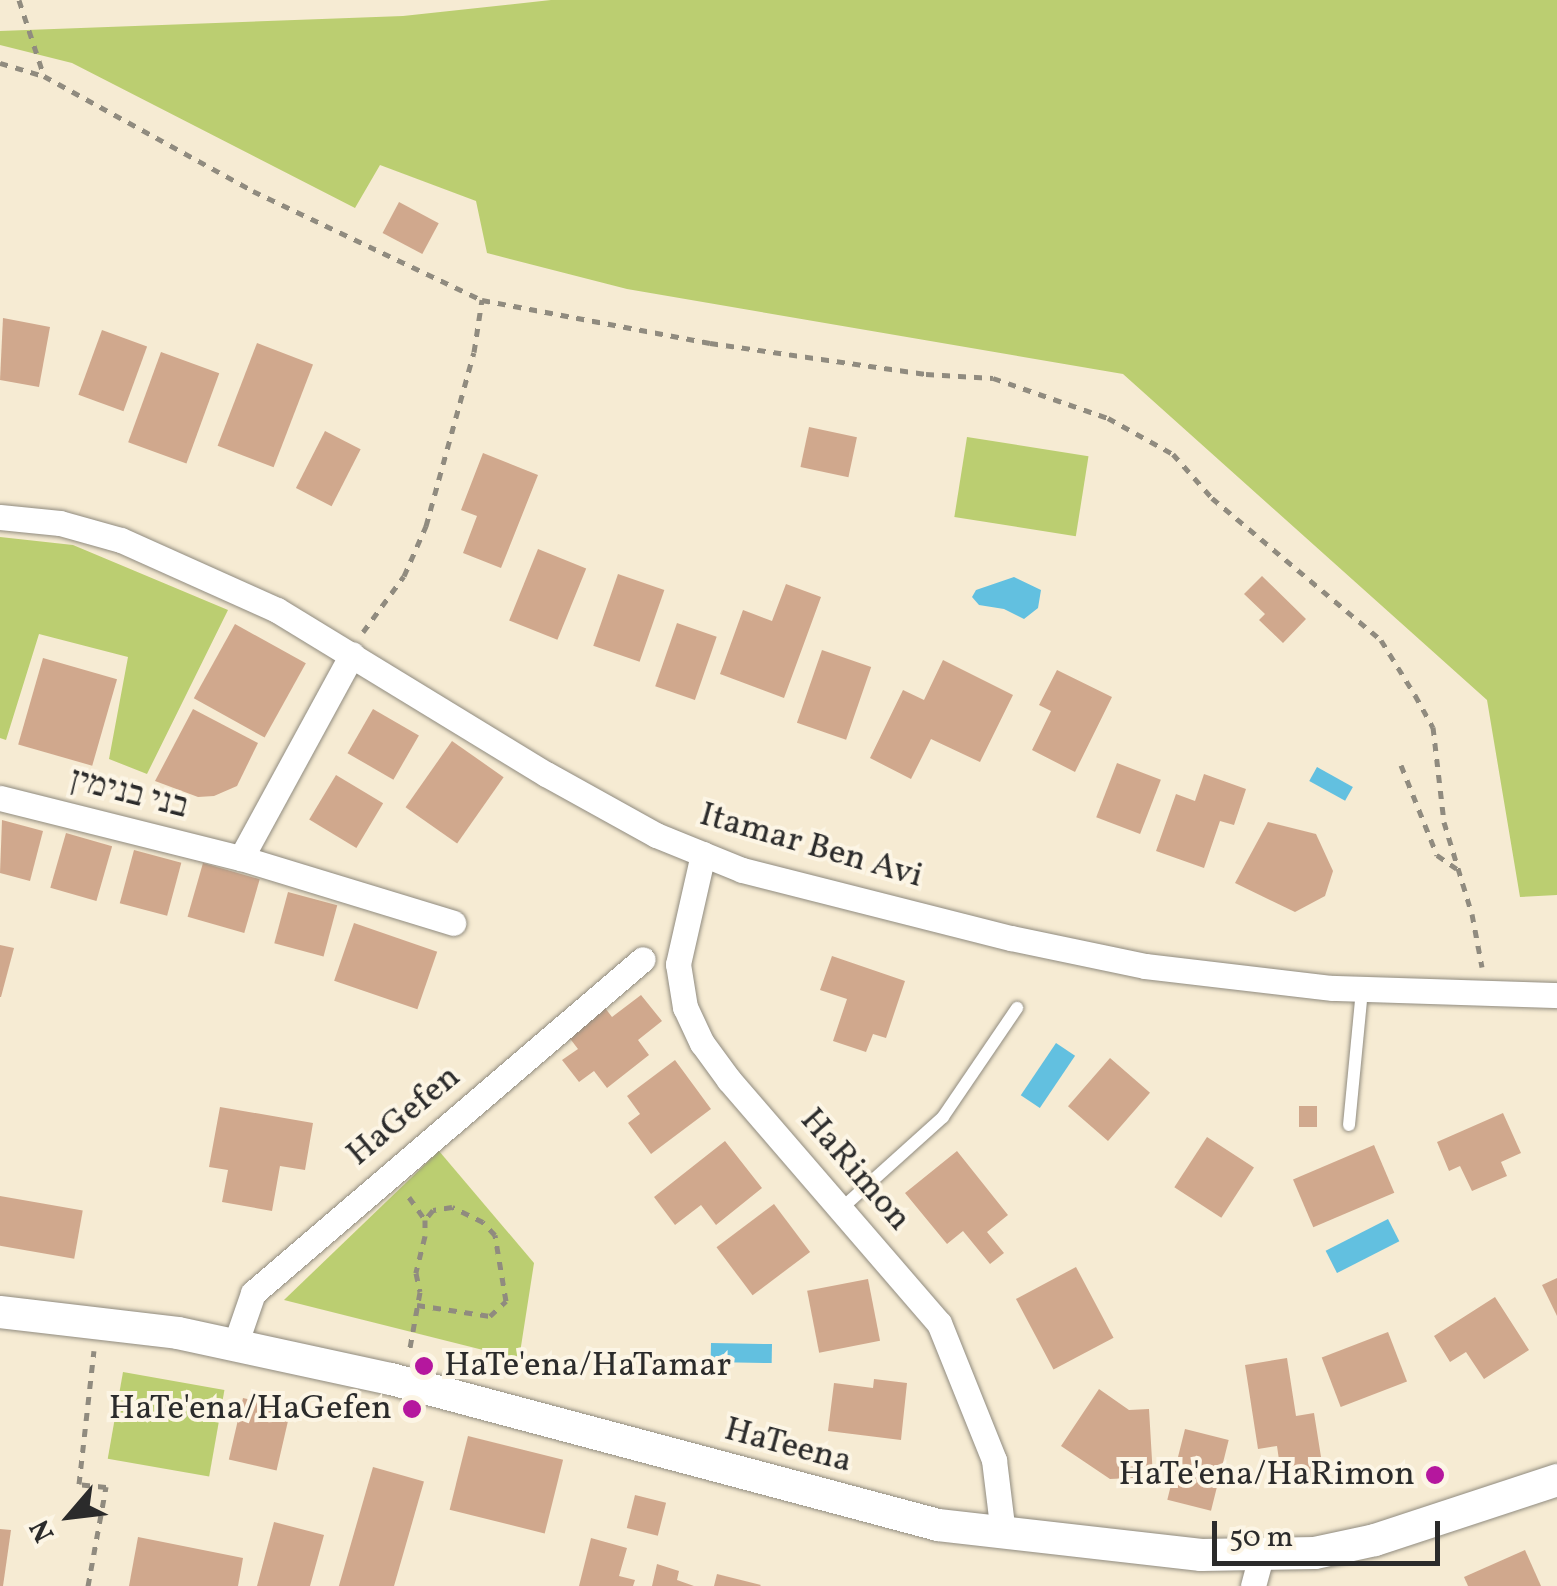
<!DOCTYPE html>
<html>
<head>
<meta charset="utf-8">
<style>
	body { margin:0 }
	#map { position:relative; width:1557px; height:1586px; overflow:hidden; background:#f6ebd3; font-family:Vollkorn,"Frank Ruhl Libre",serif }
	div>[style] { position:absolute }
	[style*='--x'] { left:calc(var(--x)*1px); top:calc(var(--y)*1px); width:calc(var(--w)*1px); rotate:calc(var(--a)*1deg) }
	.green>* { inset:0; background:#bbce71; transform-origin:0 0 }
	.water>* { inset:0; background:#62c0e0; transform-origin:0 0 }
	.building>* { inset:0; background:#d0a88d; transform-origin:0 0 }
	.path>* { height:5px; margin-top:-2.5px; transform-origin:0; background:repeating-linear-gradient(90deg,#908b7f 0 8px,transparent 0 16px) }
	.roads { filter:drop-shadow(0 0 2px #908b7f) drop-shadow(0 0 2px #908b7f) }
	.service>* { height:12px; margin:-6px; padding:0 6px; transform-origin:6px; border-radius:6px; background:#fff }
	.minor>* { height:25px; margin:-12.5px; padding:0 12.5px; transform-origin:12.5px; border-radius:12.5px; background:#fff }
	.tertiary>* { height:32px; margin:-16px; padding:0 16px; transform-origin:16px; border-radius:16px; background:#fff }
	.dots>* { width:28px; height:28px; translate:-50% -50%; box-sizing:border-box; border:5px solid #fcf5e5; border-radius:50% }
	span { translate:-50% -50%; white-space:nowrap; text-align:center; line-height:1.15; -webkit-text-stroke:8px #fcf5e5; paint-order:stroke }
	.street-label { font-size:35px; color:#2b2b2b }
	.poi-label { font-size:35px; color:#2b2b2b }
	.left { translate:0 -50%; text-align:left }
	.right { translate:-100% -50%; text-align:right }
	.north { position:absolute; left:20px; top:1466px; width:100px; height:100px; -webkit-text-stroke:8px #fcf5e5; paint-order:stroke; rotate:242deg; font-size:28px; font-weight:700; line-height:40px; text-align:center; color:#2b2b2b }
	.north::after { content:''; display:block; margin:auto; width:35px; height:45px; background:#2b2b2b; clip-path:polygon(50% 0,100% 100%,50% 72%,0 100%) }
	.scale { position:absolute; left:1212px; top:1521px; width:228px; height:45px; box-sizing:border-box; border:5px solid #2b2b2b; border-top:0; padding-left:12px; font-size:30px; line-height:35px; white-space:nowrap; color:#2b2b2b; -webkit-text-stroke:8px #fcf5e5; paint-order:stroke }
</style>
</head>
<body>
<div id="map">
	<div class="green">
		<i style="clip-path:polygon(551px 0,1557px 0,1557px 895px,1520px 897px,1487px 700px,1123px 374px,627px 289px,487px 253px,476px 201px,380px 165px,355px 208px,72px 63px,0 45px,0 31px,403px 16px)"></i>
		<i style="left:967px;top:437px;width:123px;height:81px;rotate:9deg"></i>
		<i style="clip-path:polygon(0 537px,73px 545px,228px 610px,147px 774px,109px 759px,128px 657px,39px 634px,6px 740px,0 738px)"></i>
		<i style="clip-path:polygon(439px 1151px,534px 1263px,519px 1359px,284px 1300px)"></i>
		<i style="left:123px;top:1372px;width:103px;height:88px;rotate:10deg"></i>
	</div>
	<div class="water">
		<i style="clip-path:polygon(1014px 577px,1041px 590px,1038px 608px,1024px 619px,1004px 609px,979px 605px,972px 597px,976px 590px)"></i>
		<i style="left:1317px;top:767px;width:41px;height:16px;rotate:29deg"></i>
		<i style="left:1056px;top:1043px;width:23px;height:63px;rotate:34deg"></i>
		<i style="left:1388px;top:1219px;width:25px;height:70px;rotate:63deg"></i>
		<i style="left:711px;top:1343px;width:61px;height:19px;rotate:1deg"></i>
	</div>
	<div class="building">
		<i style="left:399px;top:202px;width:45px;height:35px;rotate:28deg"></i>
		<i style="clip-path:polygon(3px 318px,50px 327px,39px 387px,0 380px)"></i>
		<i style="left:102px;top:330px;width:48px;height:69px;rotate:20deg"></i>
		<i style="left:257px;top:343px;width:60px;height:110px;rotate:21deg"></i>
		<i style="left:161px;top:352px;width:62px;height:96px;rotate:20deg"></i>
		<i style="left:809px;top:427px;width:49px;height:41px;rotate:12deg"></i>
		<i style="left:325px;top:431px;width:40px;height:64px;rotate:27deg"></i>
		<i style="clip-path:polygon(483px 453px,538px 475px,501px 568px,463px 553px,477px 516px,461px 510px)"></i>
		<i style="left:538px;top:549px;width:52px;height:77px;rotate:22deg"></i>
		<i style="left:618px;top:574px;width:49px;height:76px;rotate:19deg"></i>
		<i style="clip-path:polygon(1262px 576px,1306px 619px,1283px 643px,1259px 620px,1265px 614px,1244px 594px)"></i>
		<i style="clip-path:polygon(786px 584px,821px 597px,784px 698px,720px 674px,743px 610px,772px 621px)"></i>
		<i style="left:677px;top:623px;width:42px;height:67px;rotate:19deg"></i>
		<i style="left:235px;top:624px;width:81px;height:85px;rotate:29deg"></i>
		<i style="left:822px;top:650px;width:52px;height:77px;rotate:19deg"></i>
		<i style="left:43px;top:658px;width:77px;height:90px;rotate:16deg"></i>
		<i style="clip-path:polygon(943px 660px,1013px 695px,980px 762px,931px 739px,911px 779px,870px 758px,903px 690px,924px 700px)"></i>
		<i style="clip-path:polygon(1057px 670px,1112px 697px,1075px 772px,1032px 750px,1051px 711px,1039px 705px)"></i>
		<i style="clip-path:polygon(193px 709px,258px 743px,237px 786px,214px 796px,198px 797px,155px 781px)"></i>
		<i style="left:373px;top:709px;width:53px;height:51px;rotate:30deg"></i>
		<i style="left:452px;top:741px;width:63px;height:81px;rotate:35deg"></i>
		<i style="left:1117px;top:763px;width:47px;height:58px;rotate:21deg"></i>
		<i style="clip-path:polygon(1204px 774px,1246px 789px,1234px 825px,1220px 821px,1204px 868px,1156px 851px,1176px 794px,1195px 801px)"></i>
		<i style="left:336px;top:775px;width:55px;height:52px;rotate:31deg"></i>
		<i style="clip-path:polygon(2px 820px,43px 831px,30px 881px,0 873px)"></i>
		<i style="clip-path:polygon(1268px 822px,1316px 834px,1333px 871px,1325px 896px,1295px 912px,1235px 883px)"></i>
		<i style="left:66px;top:833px;width:48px;height:57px;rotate:16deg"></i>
		<i style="left:134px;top:850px;width:49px;height:55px;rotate:15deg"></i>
		<i style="left:203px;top:863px;width:59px;height:56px;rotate:16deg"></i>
		<i style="left:288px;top:892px;width:51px;height:53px;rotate:15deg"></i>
		<i style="left:354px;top:923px;width:88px;height:61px;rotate:19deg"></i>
		<i style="clip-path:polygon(0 945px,14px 948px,1px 997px,0 997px)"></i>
		<i style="clip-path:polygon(832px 956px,905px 981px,886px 1038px,873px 1034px,866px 1052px,833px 1041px,847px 999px,820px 990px)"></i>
		<i style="clip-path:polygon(641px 995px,662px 1021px,638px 1040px,649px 1055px,607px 1088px,594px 1071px,579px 1082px,562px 1060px,578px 1049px,565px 1032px,602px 1004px,612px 1017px)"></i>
		<i style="left:1110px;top:1058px;width:53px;height:64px;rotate:41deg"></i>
		<i style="clip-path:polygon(675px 1060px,711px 1109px,651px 1154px,628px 1123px,640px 1114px,627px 1096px)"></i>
		<i style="left:1299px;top:1106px;width:18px;height:21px"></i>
		<i style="clip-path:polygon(220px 1107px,313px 1123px,305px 1170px,280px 1166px,272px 1211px,222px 1202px,228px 1170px,209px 1167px)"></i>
		<i style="clip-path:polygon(1503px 1113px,1521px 1153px,1501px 1162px,1507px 1176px,1472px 1191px,1460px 1166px,1449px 1171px,1437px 1142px)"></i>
		<i style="left:1207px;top:1137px;width:56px;height:60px;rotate:33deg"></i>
		<i style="clip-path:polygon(725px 1141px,762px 1188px,716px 1225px,701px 1205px,675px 1225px,654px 1197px)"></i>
		<i style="left:1374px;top:1145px;width:52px;height:88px;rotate:67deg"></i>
		<i style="clip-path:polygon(957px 1151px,1008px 1215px,987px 1232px,1004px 1253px,990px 1264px,963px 1231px,947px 1244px,905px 1193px)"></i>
		<i style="left:0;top:1196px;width:84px;height:49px;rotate:10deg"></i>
		<i style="left:774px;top:1204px;width:60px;height:72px;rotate:53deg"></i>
		<i style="left:1076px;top:1267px;width:80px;height:68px;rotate:62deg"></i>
		<i style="clip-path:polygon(1557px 1278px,1557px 1316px,1542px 1285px)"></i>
		<i style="left:868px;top:1279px;width:63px;height:62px;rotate:79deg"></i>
		<i style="clip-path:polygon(1495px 1297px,1529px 1350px,1484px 1379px,1466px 1352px,1450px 1362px,1434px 1336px)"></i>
		<i style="left:1388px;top:1332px;width:53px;height:71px;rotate:69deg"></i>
		<i style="clip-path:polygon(1287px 1358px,1296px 1416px,1314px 1413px,1325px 1482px,1283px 1488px,1277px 1446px,1258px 1449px,1245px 1365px)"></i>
		<i style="clip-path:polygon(874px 1379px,907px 1383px,901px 1440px,828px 1431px,834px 1383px,873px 1388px)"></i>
		<i style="clip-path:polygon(1099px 1389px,1129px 1410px,1149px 1409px,1153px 1477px,1110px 1479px,1061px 1446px)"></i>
		<i style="left:243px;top:1398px;width:49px;height:63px;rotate:13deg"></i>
		<i style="left:1185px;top:1429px;width:45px;height:73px;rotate:14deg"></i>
		<i style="left:468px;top:1436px;width:98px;height:76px;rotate:14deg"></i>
		<i style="left:373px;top:1467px;width:53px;height:124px;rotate:16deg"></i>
		<i style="left:635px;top:1495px;width:32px;height:34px;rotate:14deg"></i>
		<i style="clip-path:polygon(274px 1522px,324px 1535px,310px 1586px,257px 1586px)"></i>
		<i style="clip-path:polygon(0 1529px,11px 1530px,3px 1586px,0 1586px)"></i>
		<i style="clip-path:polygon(138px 1537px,243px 1558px,238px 1586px,129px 1586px)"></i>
		<i style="clip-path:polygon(591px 1538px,627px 1548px,619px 1576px,635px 1580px,633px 1586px,579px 1586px)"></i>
		<i style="clip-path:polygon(1525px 1550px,1541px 1586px,1468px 1586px,1464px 1577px)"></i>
		<i style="clip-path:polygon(657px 1564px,679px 1571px,677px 1580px,694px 1586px,652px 1586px)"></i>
		<i style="clip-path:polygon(717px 1574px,761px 1585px,760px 1586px,714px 1586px)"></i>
	</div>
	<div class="path">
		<i style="--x:19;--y:0;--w:80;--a:71.8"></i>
		<i style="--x:44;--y:76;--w:239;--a:28.8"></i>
		<i style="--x:253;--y:191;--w:254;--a:25.5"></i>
		<i style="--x:482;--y:300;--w:232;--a:10.7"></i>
		<i style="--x:710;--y:343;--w:218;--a:8.2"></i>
		<i style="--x:926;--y:374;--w:67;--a:3.4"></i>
		<i style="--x:993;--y:378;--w:122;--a:19.2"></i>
		<i style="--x:1108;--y:418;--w:74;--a:29"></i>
		<i style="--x:1173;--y:454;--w:59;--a:48.4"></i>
		<i style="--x:1212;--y:498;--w:221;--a:40"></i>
		<i style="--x:1381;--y:640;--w:65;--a:58.3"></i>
		<i style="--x:1415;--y:695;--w:37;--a:61"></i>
		<i style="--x:1433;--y:727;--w:96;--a:83.4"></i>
		<i style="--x:1444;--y:822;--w:96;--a:73.1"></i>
		<i style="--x:1472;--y:914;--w:54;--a:79.3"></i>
		<i style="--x:0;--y:63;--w:46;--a:16.5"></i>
		<i style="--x:363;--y:632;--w:69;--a:-53.8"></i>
		<i style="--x:404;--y:576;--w:55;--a:-66.3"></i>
		<i style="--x:426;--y:526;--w:180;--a:-74.6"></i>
		<i style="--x:474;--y:352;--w:53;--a:-81.3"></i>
		<i style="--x:1401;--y:765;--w:97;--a:68.2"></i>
		<i style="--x:1437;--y:855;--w:24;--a:35"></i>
		<i style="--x:409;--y:1197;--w:28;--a:55"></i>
		<i style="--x:425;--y:1220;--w:16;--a:90"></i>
		<i style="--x:425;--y:1236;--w:38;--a:104"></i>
		<i style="--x:416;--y:1273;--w:19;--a:78"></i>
		<i style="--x:420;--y:1292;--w:62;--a:100.2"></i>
		<i style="--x:417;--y:1305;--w:74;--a:8.6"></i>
		<i style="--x:490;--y:1316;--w:22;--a:-43"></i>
		<i style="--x:506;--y:1301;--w:67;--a:-99.5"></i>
		<i style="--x:495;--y:1235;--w:18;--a:-133"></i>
		<i style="--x:483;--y:1222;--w:34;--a:-154"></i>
		<i style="--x:452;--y:1207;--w:19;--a:171"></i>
		<i style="--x:433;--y:1210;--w:13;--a:129"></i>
		<i style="--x:88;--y:1586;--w:101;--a:-79.7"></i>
		<i style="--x:106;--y:1487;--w:27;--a:-174"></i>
		<i style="--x:79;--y:1484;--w:134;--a:-83.6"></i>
	</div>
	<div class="roads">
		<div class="service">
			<i style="--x:1349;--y:1125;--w:137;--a:-84.5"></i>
			<i style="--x:842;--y:1208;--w:136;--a:-42"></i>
			<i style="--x:943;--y:1117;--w:132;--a:-55.8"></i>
		</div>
		<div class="minor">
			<i style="--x:0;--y:517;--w:60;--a:5.7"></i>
			<i style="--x:60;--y:523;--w:63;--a:15.6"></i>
			<i style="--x:121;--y:540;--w:171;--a:24.2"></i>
			<i style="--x:277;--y:610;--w:315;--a:31.4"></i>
			<i style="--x:546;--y:774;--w:126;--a:29"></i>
			<i style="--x:656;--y:835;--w:93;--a:22.1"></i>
			<i style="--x:742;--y:870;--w:277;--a:14.2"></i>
			<i style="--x:1011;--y:938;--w:137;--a:11.8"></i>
			<i style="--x:1145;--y:966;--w:189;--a:6.7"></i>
			<i style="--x:1333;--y:988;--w:224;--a:1.8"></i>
			<i style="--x:0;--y:798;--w:248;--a:14"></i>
			<i style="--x:241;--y:858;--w:222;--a:17"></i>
			<i style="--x:703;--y:854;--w:113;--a:102.8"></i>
			<i style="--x:678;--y:964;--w:44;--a:80.8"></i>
			<i style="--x:685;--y:1007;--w:40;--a:65"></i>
			<i style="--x:702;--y:1043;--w:46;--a:53.9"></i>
			<i style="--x:729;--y:1080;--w:321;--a:49.2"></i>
			<i style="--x:939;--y:1323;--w:148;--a:68.1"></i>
			<i style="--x:994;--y:1460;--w:74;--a:83"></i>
			<i style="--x:241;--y:858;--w:232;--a:-61.4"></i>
			<i style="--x:235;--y:1345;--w:55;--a:-70.9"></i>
			<i style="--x:253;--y:1293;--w:513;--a:-40.58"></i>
			<i style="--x:1253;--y:1586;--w:30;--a:-75"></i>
		</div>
		<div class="tertiary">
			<i style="--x:0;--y:1312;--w:179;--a:6.7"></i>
			<i style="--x:178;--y:1333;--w:218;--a:12.2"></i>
			<i style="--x:391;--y:1379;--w:566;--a:14.94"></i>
			<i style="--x:938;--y:1525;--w:265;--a:6.5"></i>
			<i style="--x:1201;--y:1555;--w:114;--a:-1"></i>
			<i style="--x:1315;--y:1553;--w:61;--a:-12.2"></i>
			<i style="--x:1375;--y:1540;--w:192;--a:-18.2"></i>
		</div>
	</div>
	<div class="dots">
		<i style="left:424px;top:1366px;background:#b5179e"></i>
		<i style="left:412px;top:1409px;background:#b5179e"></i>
		<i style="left:1435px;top:1475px;background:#b5179e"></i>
	</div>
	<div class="street-label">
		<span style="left:129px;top:794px;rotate:14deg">בני בנימין</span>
		<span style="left:811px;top:846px;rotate:16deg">Itamar Ben Avi</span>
		<span style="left:404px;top:1116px;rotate:-40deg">HaGefen</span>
		<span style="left:855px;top:1170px;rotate:49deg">HaRimon</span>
		<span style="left:788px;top:1446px;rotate:15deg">HaTeena</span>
	</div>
	<div class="poi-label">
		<span class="left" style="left:444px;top:1366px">HaTe'ena/HaTamar</span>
		<span class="right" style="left:392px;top:1409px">HaTe'ena/HaGefen</span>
		<span class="right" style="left:1415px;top:1475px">HaTe'ena/HaRimon</span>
	</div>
	<div class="north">N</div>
	<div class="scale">50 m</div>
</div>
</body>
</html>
